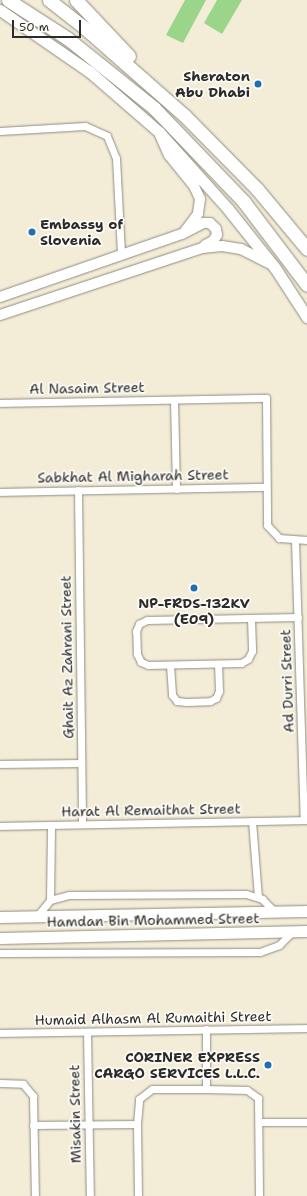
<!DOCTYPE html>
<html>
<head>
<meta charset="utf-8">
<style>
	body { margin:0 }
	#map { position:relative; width:307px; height:1196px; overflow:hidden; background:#f3ecd7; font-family:"Shantell Sans",sans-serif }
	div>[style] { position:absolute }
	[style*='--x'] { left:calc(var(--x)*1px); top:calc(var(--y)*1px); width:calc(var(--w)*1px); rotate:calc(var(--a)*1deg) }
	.green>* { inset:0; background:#9ad589 }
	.roads { filter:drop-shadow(0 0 1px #8f8c81) drop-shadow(0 0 1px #8f8c81) }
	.street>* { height:7px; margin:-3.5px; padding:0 3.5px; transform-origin:3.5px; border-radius:3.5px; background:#fff }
	.secondary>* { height:10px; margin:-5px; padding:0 5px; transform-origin:5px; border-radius:5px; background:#fff }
	.primary>* { height:11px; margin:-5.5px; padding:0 5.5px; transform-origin:5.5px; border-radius:5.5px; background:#fff }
	.highway>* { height:13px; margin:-6.5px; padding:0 6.5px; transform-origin:6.5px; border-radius:6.5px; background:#fff }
	.dots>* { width:11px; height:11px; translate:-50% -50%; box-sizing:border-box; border:2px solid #fdfcf7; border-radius:50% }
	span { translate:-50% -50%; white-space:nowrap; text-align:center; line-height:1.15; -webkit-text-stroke:3.5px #fdfcf7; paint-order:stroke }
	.poi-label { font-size:14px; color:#2b2b2b; font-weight:700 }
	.right { translate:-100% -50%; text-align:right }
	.left { translate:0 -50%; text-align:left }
	.street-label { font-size:14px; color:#2b2b2b }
	.scale { position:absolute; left:12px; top:20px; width:69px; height:18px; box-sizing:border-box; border:2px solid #2b2b2b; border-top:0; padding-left:5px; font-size:12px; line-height:14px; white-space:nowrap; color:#2b2b2b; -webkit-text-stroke:3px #fdfcf7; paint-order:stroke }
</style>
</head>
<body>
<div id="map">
	<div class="green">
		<i style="clip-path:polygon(185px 0,206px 0,183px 43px,166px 35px)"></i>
		<i style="clip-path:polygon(217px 0,242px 0,222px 34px,204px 23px)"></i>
	</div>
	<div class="roads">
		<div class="street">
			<i style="--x:0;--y:131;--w:85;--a:-3.4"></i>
			<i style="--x:85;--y:126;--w:24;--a:24"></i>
			<i style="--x:107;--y:136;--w:24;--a:68"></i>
			<i style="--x:116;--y:158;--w:96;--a:87"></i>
			<i style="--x:174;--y:400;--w:89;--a:88.7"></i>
			<i style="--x:0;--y:403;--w:266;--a:-1.1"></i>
			<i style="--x:266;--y:398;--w:127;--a:89.5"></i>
			<i style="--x:267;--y:525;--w:18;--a:47"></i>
			<i style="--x:279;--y:538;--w:28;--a:4"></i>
			<i style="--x:78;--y:490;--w:334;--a:89.3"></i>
			<i style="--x:0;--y:492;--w:265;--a:-1.1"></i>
			<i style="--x:295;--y:540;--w:280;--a:88.2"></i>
			<i style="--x:251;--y:619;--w:32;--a:88"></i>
			<i style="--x:252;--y:651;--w:9;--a:117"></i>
			<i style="--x:248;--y:659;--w:8;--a:150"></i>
			<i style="--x:241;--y:663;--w:93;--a:178.8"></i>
			<i style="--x:148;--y:665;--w:8;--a:-157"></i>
			<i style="--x:141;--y:662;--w:9;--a:-117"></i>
			<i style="--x:137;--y:654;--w:23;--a:-92"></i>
			<i style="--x:136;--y:631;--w:8;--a:-67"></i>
			<i style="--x:139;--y:624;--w:9;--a:-27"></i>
			<i style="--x:147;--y:620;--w:151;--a:-1.1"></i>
			<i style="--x:170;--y:665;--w:30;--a:86"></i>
			<i style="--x:172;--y:695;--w:8;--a:50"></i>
			<i style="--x:177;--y:701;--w:9;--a:6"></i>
			<i style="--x:186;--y:702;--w:24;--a:-2"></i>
			<i style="--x:210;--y:701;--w:7;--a:-27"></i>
			<i style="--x:216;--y:698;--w:8;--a:-67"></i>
			<i style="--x:219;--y:691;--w:27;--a:-92"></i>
			<i style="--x:0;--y:764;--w:81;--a:-0.7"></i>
			<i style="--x:252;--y:821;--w:76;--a:85.5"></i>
			<i style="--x:0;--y:826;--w:307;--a:-1.1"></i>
			<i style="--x:50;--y:900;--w:75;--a:-89.2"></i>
			<i style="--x:38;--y:915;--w:19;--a:-51"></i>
			<i style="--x:50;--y:900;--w:20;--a:-15"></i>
			<i style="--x:69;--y:895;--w:177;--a:-0.3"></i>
			<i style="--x:246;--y:894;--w:17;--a:17"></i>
			<i style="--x:262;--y:899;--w:17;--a:45"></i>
			<i style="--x:0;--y:953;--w:260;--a:-0.2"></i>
			<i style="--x:260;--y:952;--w:20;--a:-20"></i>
			<i style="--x:279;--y:945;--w:20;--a:-45"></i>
			<i style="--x:206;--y:1029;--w:60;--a:90"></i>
			<i style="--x:87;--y:1032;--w:164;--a:89"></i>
			<i style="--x:0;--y:1033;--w:307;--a:-0.9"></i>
			<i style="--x:0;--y:1083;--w:23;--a:2"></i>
			<i style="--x:23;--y:1084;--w:16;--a:50"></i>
			<i style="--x:33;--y:1096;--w:100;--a:88.9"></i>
			<i style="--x:260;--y:1122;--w:47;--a:0"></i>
			<i style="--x:33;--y:1125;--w:104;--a:-0.6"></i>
			<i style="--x:138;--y:1196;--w:72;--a:-90.8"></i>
			<i style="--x:137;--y:1124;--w:25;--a:-85"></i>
			<i style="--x:139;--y:1099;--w:16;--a:-38"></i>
			<i style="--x:152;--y:1089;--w:54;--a:0"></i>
			<i style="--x:206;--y:1089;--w:41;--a:1.4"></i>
			<i style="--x:247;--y:1090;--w:14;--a:36"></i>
			<i style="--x:258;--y:1098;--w:98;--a:89.4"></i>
		</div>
		<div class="secondary">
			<i style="--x:160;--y:135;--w:22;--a:66"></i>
			<i style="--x:169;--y:155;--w:40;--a:51"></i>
			<i style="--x:194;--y:186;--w:14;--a:65"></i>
			<i style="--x:200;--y:199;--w:15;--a:98"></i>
			<i style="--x:198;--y:214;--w:21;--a:127"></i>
			<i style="--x:0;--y:297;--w:193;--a:-19.1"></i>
			<i style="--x:182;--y:234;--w:25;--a:-27"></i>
			<i style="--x:204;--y:223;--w:6;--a:0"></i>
			<i style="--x:210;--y:223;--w:8;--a:45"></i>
			<i style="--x:216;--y:229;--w:6;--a:81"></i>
			<i style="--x:217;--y:235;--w:7;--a:124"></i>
			<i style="--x:213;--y:241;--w:9;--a:153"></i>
			<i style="--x:0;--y:315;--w:213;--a:-18.3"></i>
			<i style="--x:202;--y:248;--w:20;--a:-6"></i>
			<i style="--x:222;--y:246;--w:19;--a:9"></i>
			<i style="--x:241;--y:249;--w:31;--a:27"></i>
		</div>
		<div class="primary">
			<i style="--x:0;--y:10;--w:109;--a:34.6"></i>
			<i style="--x:90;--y:72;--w:91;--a:41"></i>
			<i style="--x:159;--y:132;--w:103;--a:48.1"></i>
			<i style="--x:228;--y:209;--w:75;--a:51.5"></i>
			<i style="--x:275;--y:268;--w:59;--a:56.9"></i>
			<i style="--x:0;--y:917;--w:307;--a:-1.1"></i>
			<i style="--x:0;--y:938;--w:307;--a:-1.3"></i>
		</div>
		<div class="highway">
			<i style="--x:8;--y:0;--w:70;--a:32.8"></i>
			<i style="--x:67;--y:38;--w:112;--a:38.8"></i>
			<i style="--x:154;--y:108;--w:130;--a:46.2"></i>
			<i style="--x:244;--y:202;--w:104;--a:52.8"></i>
			<i style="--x:49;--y:0;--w:47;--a:38.1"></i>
			<i style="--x:86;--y:29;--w:130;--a:41.3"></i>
			<i style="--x:184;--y:115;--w:104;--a:45.4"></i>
			<i style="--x:257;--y:189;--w:78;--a:50.2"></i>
			<i style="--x:76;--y:0;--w:77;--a:46.6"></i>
		</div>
	</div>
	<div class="dots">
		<i style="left:258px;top:84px;background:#1f6fb2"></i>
		<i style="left:32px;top:232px;background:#1f6fb2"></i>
		<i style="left:194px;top:588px;background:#1f6fb2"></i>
		<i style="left:268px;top:1065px;background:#1f6fb2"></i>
	</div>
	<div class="poi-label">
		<span class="right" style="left:250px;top:84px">Sheraton<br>Abu Dhabi</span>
		<span class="left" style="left:40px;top:232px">Embassy of<br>Slovenia</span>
		<span style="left:194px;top:611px">NP-FRDS-132KV<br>(E09)</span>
		<span class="right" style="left:260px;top:1065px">CORINER EXPRESS<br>CARGO SERVICES L.L.C.</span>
	</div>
	<div class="street-label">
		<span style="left:87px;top:388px;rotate:-1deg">Al Nasaim Street</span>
		<span style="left:133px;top:476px;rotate:-1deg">Sabkhat Al Migharah Street</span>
		<span style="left:67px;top:657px;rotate:-91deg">Ghait Az Zahrani Street</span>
		<span style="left:287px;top:681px;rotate:-92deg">Ad Durri Street</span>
		<span style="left:151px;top:810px;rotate:-1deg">Harat Al Remaithat Street</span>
		<span style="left:153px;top:920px;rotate:-1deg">Hamdan Bin Mohammed Street</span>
		<span style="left:153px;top:1018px;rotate:-1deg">Humaid Alhasm Al Rumaithi Street</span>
		<span style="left:75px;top:1114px;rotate:-91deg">Misakin Street</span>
	</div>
	<div class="scale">50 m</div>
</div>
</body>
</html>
